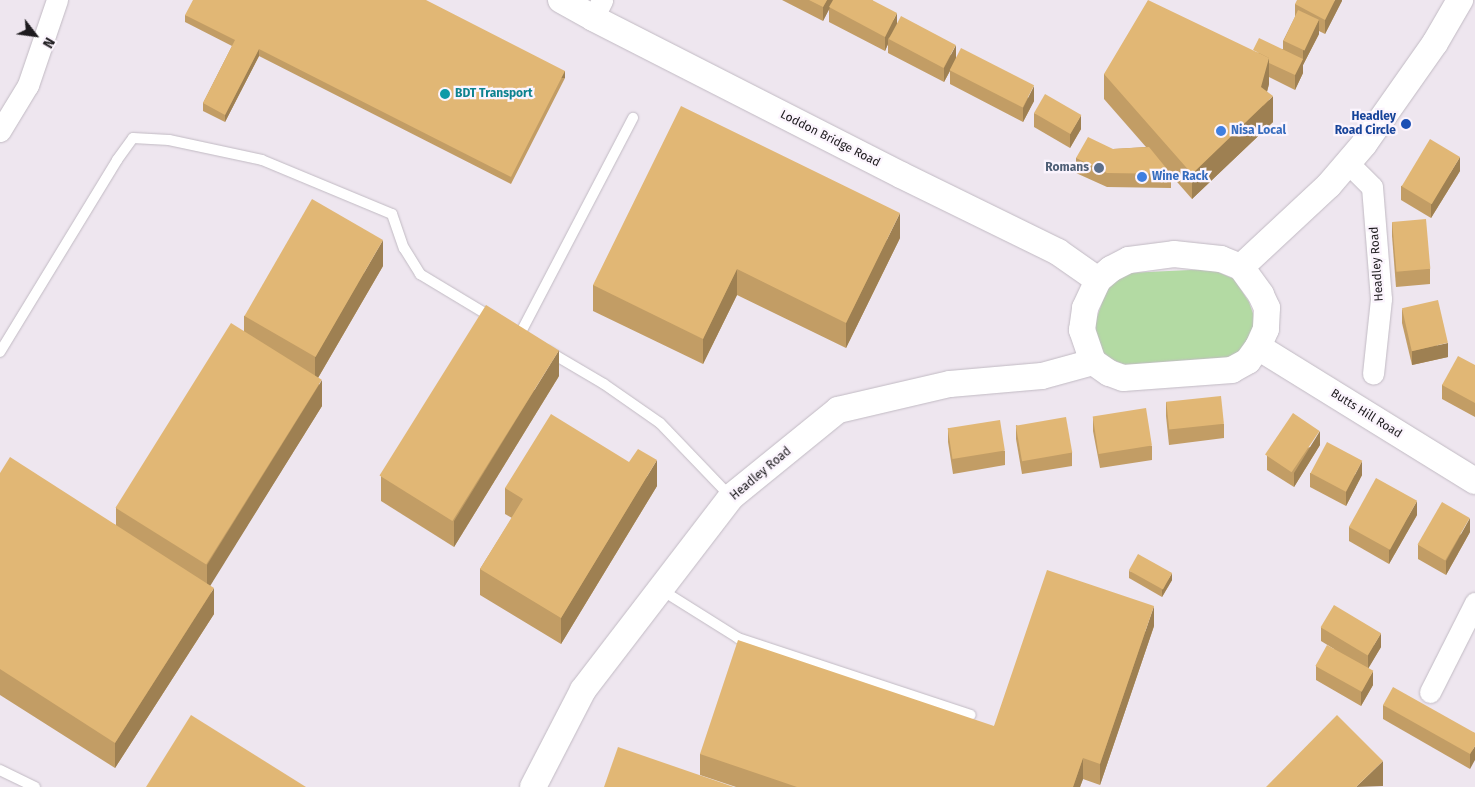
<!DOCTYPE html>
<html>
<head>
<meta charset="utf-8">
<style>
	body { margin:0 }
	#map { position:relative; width:1475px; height:787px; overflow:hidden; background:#eee6ef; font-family:"Fira Sans",sans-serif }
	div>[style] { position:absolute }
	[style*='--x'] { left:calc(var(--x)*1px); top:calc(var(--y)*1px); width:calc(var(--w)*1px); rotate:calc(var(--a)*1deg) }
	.green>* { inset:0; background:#b3daa3 }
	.roads { filter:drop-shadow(0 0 1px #c1bac3) drop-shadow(0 0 1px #c1bac3) }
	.service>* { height:10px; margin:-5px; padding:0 5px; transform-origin:5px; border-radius:5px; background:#fff }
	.minor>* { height:21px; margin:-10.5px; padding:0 10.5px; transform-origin:10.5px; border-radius:10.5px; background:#fff }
	.tertiary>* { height:26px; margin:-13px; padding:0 13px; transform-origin:13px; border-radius:13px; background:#fff }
	.wall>* { inset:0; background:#c29d65 }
	.shaded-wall>* { inset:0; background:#9e8052; transform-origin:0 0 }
	.building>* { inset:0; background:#e1b775; transform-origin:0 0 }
	.dots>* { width:14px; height:14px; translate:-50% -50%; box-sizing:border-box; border:2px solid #fbf4fd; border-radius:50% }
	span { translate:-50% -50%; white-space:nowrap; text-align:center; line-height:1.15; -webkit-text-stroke:4.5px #fbf4fd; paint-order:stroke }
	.culture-label { font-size:12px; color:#0d838f; font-weight:700 }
	.left { translate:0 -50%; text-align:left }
	.transit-label { font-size:12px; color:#164399; font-weight:700 }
	.right { translate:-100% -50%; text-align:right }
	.shop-label { font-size:12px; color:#366cbe; font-weight:700 }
	.street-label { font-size:12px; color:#1d1b1e }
	.service-label { font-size:12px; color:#4e5e75; font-weight:700 }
	.north { position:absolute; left:10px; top:10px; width:50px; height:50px; -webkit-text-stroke:4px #fbf4fd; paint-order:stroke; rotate:120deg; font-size:14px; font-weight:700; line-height:20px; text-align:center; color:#1d1b1e }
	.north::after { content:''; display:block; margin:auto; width:18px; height:22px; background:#1d1b1e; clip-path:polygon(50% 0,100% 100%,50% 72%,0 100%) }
</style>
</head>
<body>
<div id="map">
	<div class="green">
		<i style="clip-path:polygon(1211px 269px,1234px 279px,1249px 302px,1255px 319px,1249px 344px,1230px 360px,1127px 366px,1111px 359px,1102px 352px,1096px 339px,1095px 323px,1106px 291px,1115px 280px,1127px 273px)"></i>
	</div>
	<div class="roads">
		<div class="service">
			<i style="--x:520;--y:334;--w:244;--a:-62.4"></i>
			<i style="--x:548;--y:351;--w:65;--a:30.5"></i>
			<i style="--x:604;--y:384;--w:68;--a:34.9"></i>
			<i style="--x:660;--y:423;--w:103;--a:46.2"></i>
			<i style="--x:0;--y:352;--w:225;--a:-58.6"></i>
			<i style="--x:117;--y:160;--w:27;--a:-54"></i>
			<i style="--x:133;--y:138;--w:36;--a:3"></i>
			<i style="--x:169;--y:140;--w:95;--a:12.1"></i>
			<i style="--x:262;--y:160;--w:141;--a:22.6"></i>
			<i style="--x:392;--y:214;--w:36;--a:71"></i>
			<i style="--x:404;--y:248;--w:31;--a:58"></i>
			<i style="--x:420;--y:274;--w:85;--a:31.1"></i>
			<i style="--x:660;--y:589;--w:92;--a:32.1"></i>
			<i style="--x:738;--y:638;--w:245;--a:18.3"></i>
			<i style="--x:0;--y:770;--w:39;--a:26"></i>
		</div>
		<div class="minor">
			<i style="--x:593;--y:18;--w:20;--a:-63"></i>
			<i style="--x:0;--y:131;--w:54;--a:-58.7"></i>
			<i style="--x:28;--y:85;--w:90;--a:-71.2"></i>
			<i style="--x:1348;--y:163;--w:34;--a:45"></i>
			<i style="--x:1372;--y:187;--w:112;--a:85.4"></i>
			<i style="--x:1381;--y:299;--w:75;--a:96.1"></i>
			<i style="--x:1430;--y:692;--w:100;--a:-63.2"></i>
		</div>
		<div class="tertiary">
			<i style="--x:561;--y:0;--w:37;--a:29"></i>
			<i style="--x:593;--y:18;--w:346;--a:27"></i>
			<i style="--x:901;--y:175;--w:175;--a:26.1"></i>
			<i style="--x:1058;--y:252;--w:49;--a:35"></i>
			<i style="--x:1174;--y:254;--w:47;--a:6.1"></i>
			<i style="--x:1221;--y:259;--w:22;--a:22"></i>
			<i style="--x:1241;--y:267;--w:34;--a:54"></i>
			<i style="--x:1261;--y:295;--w:14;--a:65"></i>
			<i style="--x:1267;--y:308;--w:21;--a:93"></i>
			<i style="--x:1266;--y:329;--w:20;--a:114"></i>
			<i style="--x:1258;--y:347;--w:17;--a:126"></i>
			<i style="--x:1248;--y:361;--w:18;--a:151"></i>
			<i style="--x:1232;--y:370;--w:109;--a:175.8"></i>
			<i style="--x:1123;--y:378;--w:15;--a:-160"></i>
			<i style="--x:1109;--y:373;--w:19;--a:-145"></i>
			<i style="--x:1093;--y:362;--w:34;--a:-109"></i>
			<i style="--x:1082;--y:330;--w:22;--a:-82"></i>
			<i style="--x:1085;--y:308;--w:31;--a:-65"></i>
			<i style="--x:1098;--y:280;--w:17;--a:-40"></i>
			<i style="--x:1111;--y:269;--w:20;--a:-27"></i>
			<i style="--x:1129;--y:260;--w:45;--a:-7.6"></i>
			<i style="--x:1241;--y:267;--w:120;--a:-43"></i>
			<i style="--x:1329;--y:185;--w:54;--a:-49.5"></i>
			<i style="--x:1364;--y:144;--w:123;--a:-54.9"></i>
			<i style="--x:1435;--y:43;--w:50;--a:-59.8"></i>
			<i style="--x:1258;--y:347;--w:255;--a:31.7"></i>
			<i style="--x:533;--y:787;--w:109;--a:-62.7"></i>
			<i style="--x:583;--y:690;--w:243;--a:-52.5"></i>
			<i style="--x:731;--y:497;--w:138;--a:-39.1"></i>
			<i style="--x:838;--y:410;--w:115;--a:-13.1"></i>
			<i style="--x:950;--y:384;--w:92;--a:-5"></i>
			<i style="--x:1042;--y:376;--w:53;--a:-15.4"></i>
		</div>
	</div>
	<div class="wall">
		<i style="clip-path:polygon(782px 0,872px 0,897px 23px,956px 58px,1034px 101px,1023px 122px,950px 84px,950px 71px,944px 82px,888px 53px,888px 44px,885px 51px,829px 22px,829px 9px,823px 21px)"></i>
		<i style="clip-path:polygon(1342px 0,1325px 34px,1319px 31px,1319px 34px,1303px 65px,1303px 73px,1295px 90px,1269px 77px,1269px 84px,1267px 92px,1273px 122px,1192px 199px,1171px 175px,1171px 188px,1107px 187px,1076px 173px,1076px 158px,1113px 149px,1146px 147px,1104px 99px,1104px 74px,1283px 49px,1283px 41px,1295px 17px,1295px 4px)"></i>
		<i style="clip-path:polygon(185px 15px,565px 78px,511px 184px,259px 56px,225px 122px,203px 111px,203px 103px,232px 46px,185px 22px)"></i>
		<i style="clip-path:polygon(1034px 113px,1081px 129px,1070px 148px,1034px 127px)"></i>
		<i style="clip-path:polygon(1460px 171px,1431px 218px,1401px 200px,1401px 186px)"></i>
		<i style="clip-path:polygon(1392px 222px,1430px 269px,1430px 284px,1396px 287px,1392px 236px)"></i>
		<i style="clip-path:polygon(900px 238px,846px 348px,737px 295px,703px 364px,593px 311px,593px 285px)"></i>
		<i style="clip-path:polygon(383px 266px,318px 378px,322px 406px,210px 585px,214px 614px,115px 768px,0 695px,0 473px,116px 525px,116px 508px,244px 332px,244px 316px)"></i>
		<i style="clip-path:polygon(1402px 309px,1448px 357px,1412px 365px,1402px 323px)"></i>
		<i style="clip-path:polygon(1475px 365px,1475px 417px,1442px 399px,1442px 385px)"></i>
		<i style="clip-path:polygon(559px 376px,454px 547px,381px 501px,381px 476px)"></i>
		<i style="clip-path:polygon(1166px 402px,1224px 424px,1224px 438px,1169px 445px,1166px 416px)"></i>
		<i style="clip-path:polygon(1093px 417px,1152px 446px,1152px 460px,1100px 468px,1093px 431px)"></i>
		<i style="clip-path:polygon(1016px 425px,1072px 452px,1072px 466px,1022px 474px,1016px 439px)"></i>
		<i style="clip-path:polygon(948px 428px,1005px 451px,1005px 465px,953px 474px,948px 442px)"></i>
		<i style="clip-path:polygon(1320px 445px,1294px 487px,1267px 470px,1267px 456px)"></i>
		<i style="clip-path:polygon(629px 462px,657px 486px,561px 644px,480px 595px,480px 569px,512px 518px,505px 514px,505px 488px)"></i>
		<i style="clip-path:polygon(1310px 473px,1362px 475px,1346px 506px,1310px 487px)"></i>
		<i style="clip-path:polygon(1417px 515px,1389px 564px,1349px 541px,1349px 527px)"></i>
		<i style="clip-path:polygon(1470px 532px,1446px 575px,1418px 559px,1418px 545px)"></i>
		<i style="clip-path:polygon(1129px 571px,1172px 580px,1162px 597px,1129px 578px)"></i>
		<i style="clip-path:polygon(1154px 626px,1100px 785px,1083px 779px,1080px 787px,736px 787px,700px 775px,700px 754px,994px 726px)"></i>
		<i style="clip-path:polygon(1321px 627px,1381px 647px,1368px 668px,1373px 685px,1361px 706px,1316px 680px,1316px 666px,1334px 649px,1321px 641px)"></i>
		<i style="clip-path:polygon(1383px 705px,1475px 733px,1470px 769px,1383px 719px)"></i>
	</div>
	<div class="shaded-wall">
		<i style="clip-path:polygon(827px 0,834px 0,823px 21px,823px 7px)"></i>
		<i style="clip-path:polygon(1335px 0,1342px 0,1342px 1px,1325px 34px,1325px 20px)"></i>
		<i style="clip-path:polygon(897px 13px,897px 27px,888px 39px,888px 44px,885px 51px,885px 37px)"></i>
		<i style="clip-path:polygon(1319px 20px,1319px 34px,1303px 65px,1303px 73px,1295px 90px,1295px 75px,1303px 59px,1303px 51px)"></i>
		<i style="clip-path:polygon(956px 45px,956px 59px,944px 82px,944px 68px)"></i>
		<i style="clip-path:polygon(259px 49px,259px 56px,225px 122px,225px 115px)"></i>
		<i style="clip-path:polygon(1269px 58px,1269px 84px,1263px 106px,1273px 96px,1273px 122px,1192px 199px,1192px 174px)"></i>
		<i style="left:565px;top:71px;width:7px;height:119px;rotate:90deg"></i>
		<i style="clip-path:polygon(1034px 86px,1034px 101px,1023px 122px,1023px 108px)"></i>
		<i style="clip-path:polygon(1081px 115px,1081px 129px,1070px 148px,1070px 134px)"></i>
		<i style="clip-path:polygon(1460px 157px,1460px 171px,1431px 218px,1431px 204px)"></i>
		<i style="clip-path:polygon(900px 213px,900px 238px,846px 348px,846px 323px)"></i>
		<i style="clip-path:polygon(383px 240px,383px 266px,315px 383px,315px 357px)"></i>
		<i style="clip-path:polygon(737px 269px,737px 295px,703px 364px,703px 339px)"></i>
		<i style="clip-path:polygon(1448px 343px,1448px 357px,1412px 365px,1412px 351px)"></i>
		<i style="clip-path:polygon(559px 350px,559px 376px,454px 547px,454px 521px)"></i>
		<i style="clip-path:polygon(322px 380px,322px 406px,207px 591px,207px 565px)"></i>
		<i style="clip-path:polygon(1320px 431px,1320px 445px,1294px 487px,1294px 473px)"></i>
		<i style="clip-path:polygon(657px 460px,657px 486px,561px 644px,561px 618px)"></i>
		<i style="clip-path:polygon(1362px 461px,1362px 475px,1346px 506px,1346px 492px)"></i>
		<i style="clip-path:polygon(1417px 501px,1417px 515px,1389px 564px,1389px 550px)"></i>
		<i style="clip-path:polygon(1470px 518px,1470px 532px,1446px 575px,1446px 561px)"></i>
		<i style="clip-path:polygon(1172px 573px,1172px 580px,1162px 597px,1162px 590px)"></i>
		<i style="clip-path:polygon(214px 588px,214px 614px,115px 768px,115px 743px)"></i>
		<i style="clip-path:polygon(1154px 606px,1154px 626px,1100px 785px,1100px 764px)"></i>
		<i style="clip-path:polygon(1381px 633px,1381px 647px,1368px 669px,1368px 655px)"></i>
		<i style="clip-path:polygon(1373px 671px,1373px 685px,1361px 706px,1361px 692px)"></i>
		<i style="clip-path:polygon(1475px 746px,1475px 760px,1470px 769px,1470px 754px)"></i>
		<i style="clip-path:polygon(1083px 758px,1083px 779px,1080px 787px,1073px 787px)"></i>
		<i style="clip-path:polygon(1383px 761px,1383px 786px,1356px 787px)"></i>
	</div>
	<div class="building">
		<i style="clip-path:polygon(193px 0,426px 0,565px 71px,511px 177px,259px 49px,225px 115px,203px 103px,235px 40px,185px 15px)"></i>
		<i style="clip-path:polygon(809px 0,827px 0,823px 7px)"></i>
		<i style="clip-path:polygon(833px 0,872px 0,897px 13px,885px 37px,829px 7px)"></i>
		<i style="clip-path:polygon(1148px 0,1269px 58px,1261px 87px,1273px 96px,1192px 174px,1104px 74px)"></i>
		<i style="clip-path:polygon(1297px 0,1335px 0,1325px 20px,1295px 4px)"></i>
		<i style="left:1298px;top:10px;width:23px;height:34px;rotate:25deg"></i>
		<i style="left:901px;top:16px;width:62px;height:26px;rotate:28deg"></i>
		<i style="clip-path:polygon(1259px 38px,1303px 59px,1295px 75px,1269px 63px,1269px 58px,1253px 50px)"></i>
		<i style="left:961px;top:48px;width:82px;height:25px;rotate:27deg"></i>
		<i style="left:1045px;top:94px;width:42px;height:22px;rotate:30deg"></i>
		<i style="clip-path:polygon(681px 106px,900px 213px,846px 323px,737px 269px,703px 339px,593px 285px)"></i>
		<i style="clip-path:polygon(1088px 137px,1113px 149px,1149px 147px,1171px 174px,1107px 173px,1076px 158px)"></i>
		<i style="left:1430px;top:139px;width:35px;height:55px;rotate:31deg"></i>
		<i style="left:312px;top:199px;width:82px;height:135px;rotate:30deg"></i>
		<i style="left:1426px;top:219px;width:50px;height:34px;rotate:85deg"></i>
		<i style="left:1438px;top:300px;width:44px;height:37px;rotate:77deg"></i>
		<i style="left:486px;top:305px;width:86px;height:201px;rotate:32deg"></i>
		<i style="left:231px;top:323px;width:107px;height:218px;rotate:32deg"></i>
		<i style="clip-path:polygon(1458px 356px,1475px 365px,1475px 403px,1442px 385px)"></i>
		<i style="left:1221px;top:396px;width:28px;height:55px;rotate:84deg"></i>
		<i style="left:1146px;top:408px;width:38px;height:54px;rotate:81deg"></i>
		<i style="left:1293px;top:413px;width:32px;height:50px;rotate:34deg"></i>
		<i style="clip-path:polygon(551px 414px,629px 462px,638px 449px,657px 460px,561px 618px,480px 569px,523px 499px,505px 488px)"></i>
		<i style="left:1066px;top:417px;width:36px;height:51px;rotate:80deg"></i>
		<i style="left:1000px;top:420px;width:31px;height:53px;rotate:81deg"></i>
		<i style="left:1327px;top:442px;width:40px;height:35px;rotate:28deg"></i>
		<i style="clip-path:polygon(10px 457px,214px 588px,115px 743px,0 669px,0 473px)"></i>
		<i style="left:1376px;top:478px;width:47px;height:56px;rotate:29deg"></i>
		<i style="left:1442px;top:502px;width:32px;height:49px;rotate:30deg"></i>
		<i style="left:1138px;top:554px;width:39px;height:19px;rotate:29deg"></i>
		<i style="clip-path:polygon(1047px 570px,1154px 606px,1100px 764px,1083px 758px,1073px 787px,797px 787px,700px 754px,738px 640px,994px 726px)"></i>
		<i style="left:1334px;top:605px;width:55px;height:26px;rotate:31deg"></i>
		<i style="left:1327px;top:645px;width:53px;height:24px;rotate:29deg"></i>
		<i style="clip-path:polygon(1393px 687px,1475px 733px,1475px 746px,1470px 754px,1383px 705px)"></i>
		<i style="clip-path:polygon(191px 715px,306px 787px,146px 787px)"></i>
		<i style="clip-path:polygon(1337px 715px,1383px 761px,1356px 787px,1266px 787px)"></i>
		<i style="clip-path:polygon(618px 747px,734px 787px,604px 787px)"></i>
	</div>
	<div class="dots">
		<i style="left:445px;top:94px;background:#0f9aa8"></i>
		<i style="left:1406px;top:124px;background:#1a4fb4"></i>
		<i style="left:1221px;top:131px;background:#3f7fe0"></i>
		<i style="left:1099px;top:168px;background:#5c6f8a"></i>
		<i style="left:1142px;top:177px;background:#3f7fe0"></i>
	</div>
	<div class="culture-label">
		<span class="left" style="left:455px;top:94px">BDT Transport</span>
	</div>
	<div class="transit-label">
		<span class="right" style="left:1396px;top:124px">Headley<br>Road Circle</span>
	</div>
	<div class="shop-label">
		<span class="left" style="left:1231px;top:131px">Nisa Local</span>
		<span class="left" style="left:1152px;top:177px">Wine Rack</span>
	</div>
	<div class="street-label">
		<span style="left:830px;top:139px;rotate:27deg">Loddon Bridge Road</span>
		<span style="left:1377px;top:264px;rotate:-94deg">Headley Road</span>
		<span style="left:1366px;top:414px;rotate:32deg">Butts Hill Road</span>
		<span style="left:761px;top:474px;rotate:-40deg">Headley Road</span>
	</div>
	<div class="service-label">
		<span class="right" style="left:1089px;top:168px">Romans</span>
	</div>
	<div class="north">N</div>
</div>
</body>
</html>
